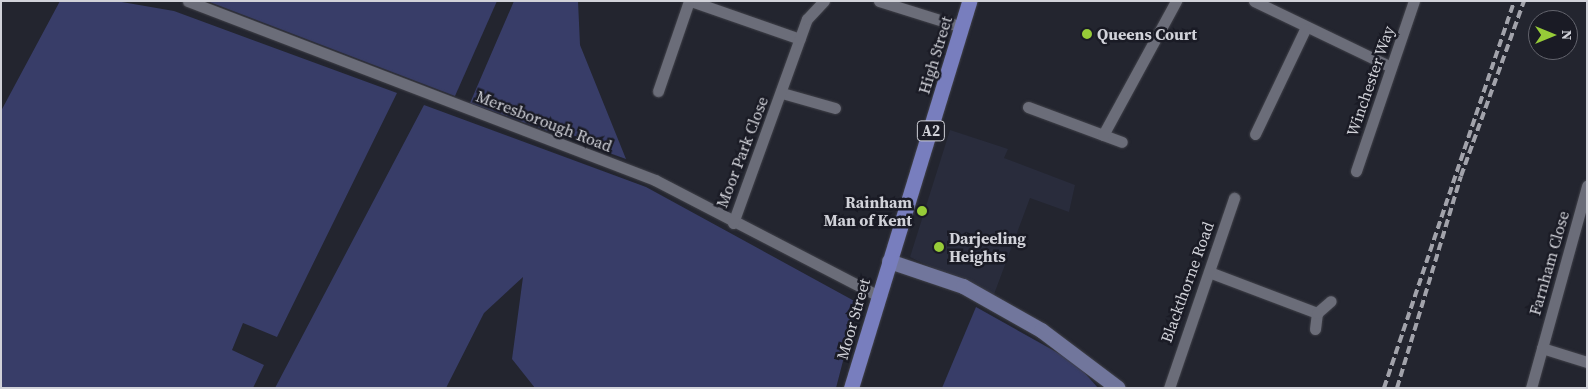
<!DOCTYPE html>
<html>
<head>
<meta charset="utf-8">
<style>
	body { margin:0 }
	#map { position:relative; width:1588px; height:389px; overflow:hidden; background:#23252f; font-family:"Source Serif 4",serif }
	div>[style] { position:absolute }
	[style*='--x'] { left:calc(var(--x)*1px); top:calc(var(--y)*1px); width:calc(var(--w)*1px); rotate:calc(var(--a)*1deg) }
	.built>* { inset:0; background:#292c3c }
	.green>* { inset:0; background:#383d68 }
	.roads { filter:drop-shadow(0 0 1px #404149) drop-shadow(0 0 1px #404149) }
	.street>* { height:11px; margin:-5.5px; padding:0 5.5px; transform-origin:5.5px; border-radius:5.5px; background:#6b6d79 }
	.secondary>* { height:15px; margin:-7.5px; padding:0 7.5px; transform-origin:7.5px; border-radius:7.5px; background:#71769c }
	.primary>* { height:15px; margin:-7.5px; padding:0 7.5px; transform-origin:7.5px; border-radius:7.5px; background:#787ebe }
	.rail>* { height:4px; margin-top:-2px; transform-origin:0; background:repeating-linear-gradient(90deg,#a2a3ab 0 8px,transparent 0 12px) }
	.dots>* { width:14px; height:14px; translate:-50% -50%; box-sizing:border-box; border:2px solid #1a1b25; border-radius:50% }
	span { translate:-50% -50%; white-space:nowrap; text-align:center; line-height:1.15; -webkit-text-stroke:5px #1a1b25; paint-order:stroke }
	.shield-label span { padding:1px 4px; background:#1a1b25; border:1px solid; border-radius:4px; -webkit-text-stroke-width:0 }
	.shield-label { font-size:15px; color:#d1d2d9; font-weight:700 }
	.poi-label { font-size:16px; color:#d1d2d9; font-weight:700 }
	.left { translate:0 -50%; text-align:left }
	.right { translate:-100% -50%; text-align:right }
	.street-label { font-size:16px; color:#d1d2d9 }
	.frame { position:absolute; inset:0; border:2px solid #d1d2d9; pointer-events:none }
	.north { position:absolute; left:1528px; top:10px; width:50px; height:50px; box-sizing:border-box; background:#1a1b25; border:1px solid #63646d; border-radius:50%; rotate:90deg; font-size:14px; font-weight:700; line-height:20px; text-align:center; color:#d1d2d9 }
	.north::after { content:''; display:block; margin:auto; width:18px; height:22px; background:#97cc38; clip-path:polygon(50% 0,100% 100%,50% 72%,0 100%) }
</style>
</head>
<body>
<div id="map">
	<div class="built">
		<i style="clip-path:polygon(950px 130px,1008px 149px,1004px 158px,1075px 185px,1069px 212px,1030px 198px,993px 297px,910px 257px)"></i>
	</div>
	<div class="green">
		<i style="clip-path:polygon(60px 1px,116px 1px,174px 11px,397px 93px,277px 337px,243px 323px,232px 350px,264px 365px,253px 388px,1px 388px,1px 111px)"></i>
		<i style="clip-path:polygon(207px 1px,497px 1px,455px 96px)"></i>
		<i style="clip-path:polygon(514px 1px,578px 1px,580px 45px,626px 159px,470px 103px)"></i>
		<i style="clip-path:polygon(424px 105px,646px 187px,858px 303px,836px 388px,535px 388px,512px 359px,523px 277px,484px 313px,446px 388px,275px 388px)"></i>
		<i style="clip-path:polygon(976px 307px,1076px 363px,1098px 388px,942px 388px)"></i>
	</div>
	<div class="roads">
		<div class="street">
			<i style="--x:188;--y:1;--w:500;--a:20.97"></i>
			<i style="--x:655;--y:180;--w:250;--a:27.4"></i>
			<i style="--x:691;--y:1;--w:115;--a:19.2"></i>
			<i style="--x:879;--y:1;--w:87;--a:17.4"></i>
			<i style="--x:1254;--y:1;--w:152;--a:25.7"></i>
			<i style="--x:658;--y:91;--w:95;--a:-71"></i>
			<i style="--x:782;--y:93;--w:55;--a:15.8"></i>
			<i style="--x:1028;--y:107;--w:100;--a:20.4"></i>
			<i style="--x:1255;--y:134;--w:116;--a:-64.5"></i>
			<i style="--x:1103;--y:135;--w:153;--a:-61.4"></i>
			<i style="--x:1356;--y:171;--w:180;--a:-71.2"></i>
			<i style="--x:733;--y:223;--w:217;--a:-70.1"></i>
			<i style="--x:807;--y:19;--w:25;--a:-47"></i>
			<i style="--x:1209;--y:272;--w:116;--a:20.8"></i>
			<i style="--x:1315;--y:329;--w:16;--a:-83"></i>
			<i style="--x:1317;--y:313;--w:18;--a:-41"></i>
			<i style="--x:1542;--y:348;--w:47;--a:17.3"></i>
			<i style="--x:1169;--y:388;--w:201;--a:-71.1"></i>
			<i style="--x:1531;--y:388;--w:210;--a:-74.5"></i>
		</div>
		<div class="secondary">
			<i style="--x:889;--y:261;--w:78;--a:18.7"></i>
			<i style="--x:963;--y:286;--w:90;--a:29.4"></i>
			<i style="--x:1041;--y:330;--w:96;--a:37"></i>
		</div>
		<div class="primary">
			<i style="--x:851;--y:388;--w:405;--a:-73"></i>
		</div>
	</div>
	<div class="rail">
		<i style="--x:1384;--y:388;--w:408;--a:-71.4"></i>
		<i style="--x:1397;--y:388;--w:221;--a:-73.2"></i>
		<i style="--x:1461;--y:176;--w:186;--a:-70.2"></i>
	</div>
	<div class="dots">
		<i style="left:1087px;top:34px;background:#97cc38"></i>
		<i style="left:922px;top:211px;background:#97cc38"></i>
		<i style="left:939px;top:247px;background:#97cc38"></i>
	</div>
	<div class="shield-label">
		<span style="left:931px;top:131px">A2</span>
	</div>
	<div class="poi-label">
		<span class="left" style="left:1097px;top:34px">Queens Court</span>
		<span class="right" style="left:912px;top:211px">Rainham<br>Man of Kent</span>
		<span class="left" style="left:949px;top:247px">Darjeeling<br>Heights</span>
	</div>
	<div class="street-label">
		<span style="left:935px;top:55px;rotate:-73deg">High Street</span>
		<span style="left:1370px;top:81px;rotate:-71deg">Winchester Way</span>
		<span style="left:544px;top:121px;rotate:21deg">Meresborough Road</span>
		<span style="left:742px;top:152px;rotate:-69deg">Moor Park Close</span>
		<span style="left:1549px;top:263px;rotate:-74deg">Farnham Close</span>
		<span style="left:1187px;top:282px;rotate:-70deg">Blackthorne Road</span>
		<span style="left:853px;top:319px;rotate:-74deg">Moor Street</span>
	</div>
	<div class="frame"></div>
	<div class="north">N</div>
</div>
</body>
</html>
